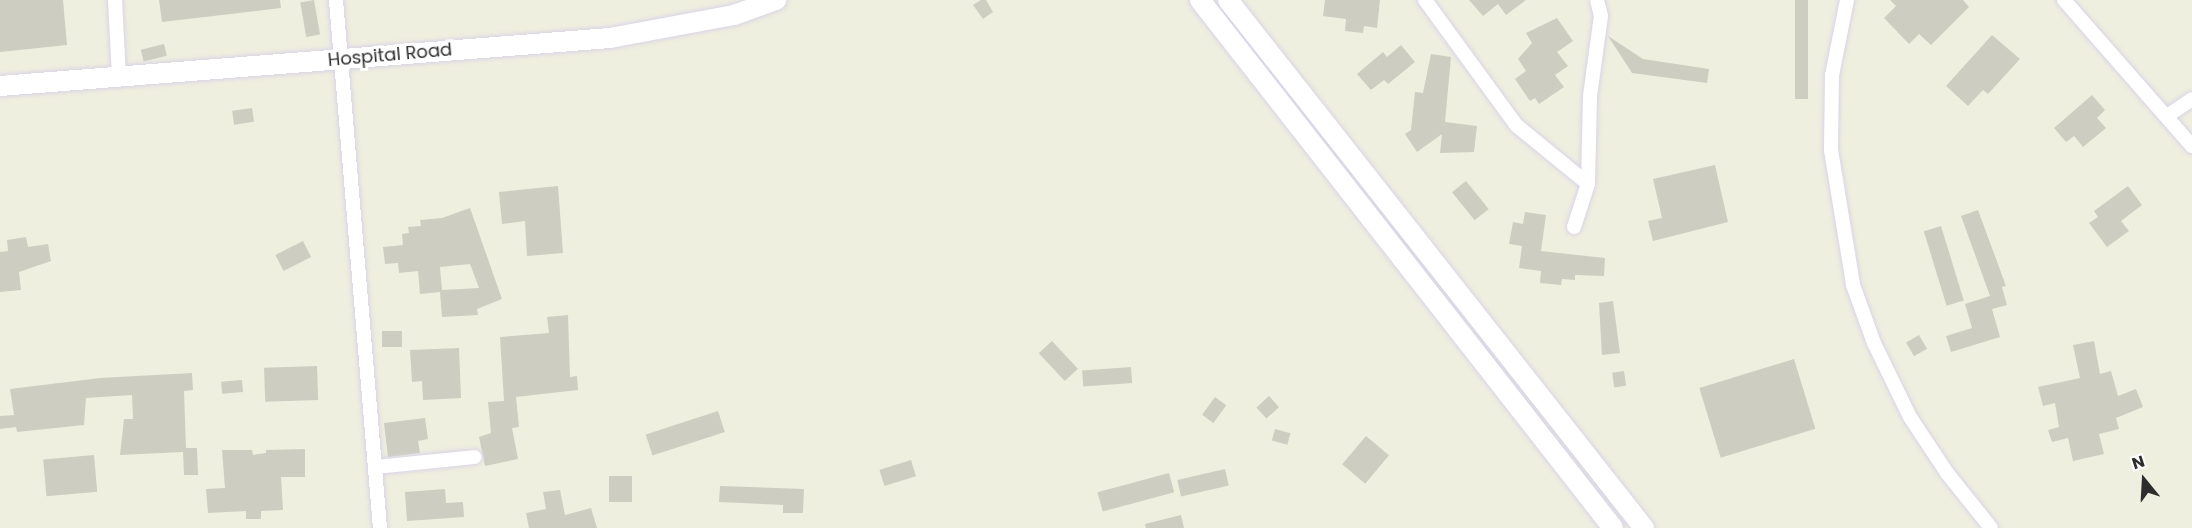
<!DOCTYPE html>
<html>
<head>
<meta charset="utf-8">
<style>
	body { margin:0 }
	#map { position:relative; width:2192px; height:528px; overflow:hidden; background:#efefdf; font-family:Poppins,sans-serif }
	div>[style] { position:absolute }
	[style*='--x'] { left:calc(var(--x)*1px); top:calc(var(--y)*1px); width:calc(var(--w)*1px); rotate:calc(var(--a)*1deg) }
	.building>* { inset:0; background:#cdcec1; transform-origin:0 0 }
	.roads { filter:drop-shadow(0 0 2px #d9d4e6) drop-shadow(0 0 2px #d9d4e6) }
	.street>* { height:14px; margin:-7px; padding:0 7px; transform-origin:7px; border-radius:7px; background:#fff }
	.secondary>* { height:20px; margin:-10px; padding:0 10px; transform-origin:10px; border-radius:10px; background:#fff }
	span { translate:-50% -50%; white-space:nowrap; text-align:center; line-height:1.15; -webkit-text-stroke:6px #fff; paint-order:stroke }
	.street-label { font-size:18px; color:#2d2d2d }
	.north { position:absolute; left:2114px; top:450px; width:60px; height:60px; -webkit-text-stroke:4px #fff; paint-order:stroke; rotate:342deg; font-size:16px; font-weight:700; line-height:24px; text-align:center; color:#2d2d2d }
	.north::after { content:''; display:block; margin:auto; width:21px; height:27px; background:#2d2d2d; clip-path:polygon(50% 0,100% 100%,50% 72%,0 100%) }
</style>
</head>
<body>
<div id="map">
	<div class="building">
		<i style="clip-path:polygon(0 0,63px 0,67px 45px,0 52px)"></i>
		<i style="clip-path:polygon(159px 0,280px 0,281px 8px,162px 22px)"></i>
		<i style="left:314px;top:0;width:35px;height:14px;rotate:80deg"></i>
		<i style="clip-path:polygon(981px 0,986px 0,993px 12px,983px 19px,973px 5px)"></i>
		<i style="clip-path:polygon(1325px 0,1380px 0,1377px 28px,1364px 26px,1363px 33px,1345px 31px,1346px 19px,1323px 16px)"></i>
		<i style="clip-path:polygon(1469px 0,1526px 0,1506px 15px,1498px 4px,1483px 16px)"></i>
		<i style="left:1795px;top:0;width:13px;height:99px"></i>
		<i style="clip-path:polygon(1890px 0,1963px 0,1969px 7px,1931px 45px,1919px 34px,1909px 44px,1884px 18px,1896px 6px)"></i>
		<i style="clip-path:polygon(1557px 18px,1573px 41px,1557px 52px,1568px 66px,1555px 75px,1564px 87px,1539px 104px,1535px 98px,1530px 101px,1515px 79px,1526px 71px,1518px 59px,1532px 43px,1526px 33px)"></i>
		<i style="clip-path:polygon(1992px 35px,2020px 59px,1988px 94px,1983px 90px,1968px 106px,1946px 86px)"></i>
		<i style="clip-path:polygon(1608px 36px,1643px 59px,1709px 69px,1707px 83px,1632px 73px)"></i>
		<i style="left:164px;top:44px;width:12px;height:24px;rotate:76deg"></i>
		<i style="clip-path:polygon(1401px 45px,1415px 62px,1388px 84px,1384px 80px,1371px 90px,1357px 74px,1383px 52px,1387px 57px)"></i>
		<i style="clip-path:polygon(1431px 54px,1451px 57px,1445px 122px,1477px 126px,1474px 152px,1440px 153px,1442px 134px,1417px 152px,1405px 134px,1411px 130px,1415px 92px,1423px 93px)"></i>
		<i style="clip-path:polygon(2092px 95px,2105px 110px,2097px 118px,2106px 128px,2083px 147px,2074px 136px,2066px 142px,2054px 128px)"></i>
		<i style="left:252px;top:108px;width:14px;height:20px;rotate:82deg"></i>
		<i style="clip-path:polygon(1715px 165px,1728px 222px,1653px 241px,1648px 221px,1662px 218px,1653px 179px)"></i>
		<i style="left:1466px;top:181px;width:36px;height:18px;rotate:51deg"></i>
		<i style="clip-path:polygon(558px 186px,563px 253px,527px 256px,525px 221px,502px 224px,499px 192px)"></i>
		<i style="clip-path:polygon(2128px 186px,2142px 205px,2121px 221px,2129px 231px,2107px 247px,2089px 223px,2098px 217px,2094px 211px)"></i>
		<i style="clip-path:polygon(evenodd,470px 208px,502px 299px,477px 309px,478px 315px,442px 317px,440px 292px,420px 294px,418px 271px,399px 273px,398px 263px,385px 264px,383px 247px,403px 245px,402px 234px,409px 233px,408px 227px,421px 226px,420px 220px,442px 218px,470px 208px,470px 264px,479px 288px,442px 290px,440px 267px,470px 264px)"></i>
		<i style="clip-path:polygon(1978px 210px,2006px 286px,2002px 287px,2007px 305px,1992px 309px,2000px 337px,1951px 352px,1946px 336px,1972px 328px,1965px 304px,1990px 296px,1961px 216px)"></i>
		<i style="clip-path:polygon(1525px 212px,1546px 215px,1541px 251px,1605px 258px,1604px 276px,1575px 275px,1575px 280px,1562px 279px,1561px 285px,1540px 283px,1541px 271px,1519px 268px,1522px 246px,1509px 244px,1513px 222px,1523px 224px)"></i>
		<i style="left:1941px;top:226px;width:78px;height:18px;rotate:73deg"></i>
		<i style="clip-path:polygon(26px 237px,28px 247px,48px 244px,51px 261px,19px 272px,21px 290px,0 292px,0 252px,8px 251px,7px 240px)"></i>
		<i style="left:303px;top:241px;width:18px;height:31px;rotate:63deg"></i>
		<i style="clip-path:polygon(1613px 301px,1620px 353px,1602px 355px,1599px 303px)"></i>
		<i style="clip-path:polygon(568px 315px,570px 377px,577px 376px,578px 390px,516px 397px,519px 427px,512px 428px,518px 459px,485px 466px,479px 437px,491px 433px,488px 402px,504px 401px,500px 337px,549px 333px,547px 317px)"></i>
		<i style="left:382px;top:331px;width:20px;height:16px"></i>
		<i style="left:1919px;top:335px;width:16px;height:15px;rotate:60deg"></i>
		<i style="left:1052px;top:341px;width:38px;height:18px;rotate:47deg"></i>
		<i style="clip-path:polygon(2094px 341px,2100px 374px,2111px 371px,2118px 396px,2136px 389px,2143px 407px,2116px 418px,2119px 429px,2099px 434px,2104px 454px,2073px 461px,2068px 438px,2052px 442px,2048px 430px,2059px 427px,2055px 403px,2043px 406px,2038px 387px,2080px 378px,2073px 345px)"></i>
		<i style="clip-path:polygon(459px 348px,461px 398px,423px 400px,422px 381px,412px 382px,410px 350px)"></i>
		<i style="left:1794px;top:359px;width:73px;height:99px;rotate:73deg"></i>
		<i style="left:317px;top:366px;width:34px;height:53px;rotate:88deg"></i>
		<i style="left:1131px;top:367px;width:16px;height:49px;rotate:86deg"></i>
		<i style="left:1624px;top:371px;width:15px;height:12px;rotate:82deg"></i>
		<i style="clip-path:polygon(192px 373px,193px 390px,184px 391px,186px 448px,197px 448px,198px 475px,184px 475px,183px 452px,120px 455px,124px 419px,133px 419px,132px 395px,86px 398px,84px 425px,17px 432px,16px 427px,0 429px,0 416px,14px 415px,10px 389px,100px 378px)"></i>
		<i style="left:242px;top:380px;width:12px;height:21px;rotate:85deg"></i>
		<i style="left:1269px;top:396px;width:15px;height:17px;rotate:48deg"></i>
		<i style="left:1215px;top:397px;width:14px;height:22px;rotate:36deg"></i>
		<i style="left:718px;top:411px;width:22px;height:76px;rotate:72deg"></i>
		<i style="clip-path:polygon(425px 418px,428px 439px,418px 441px,420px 453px,388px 457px,384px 423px)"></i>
		<i style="left:1275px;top:429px;width:16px;height:12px;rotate:15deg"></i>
		<i style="left:1366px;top:436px;width:30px;height:37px;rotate:40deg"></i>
		<i style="clip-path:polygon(305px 449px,305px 477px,281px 477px,283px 510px,261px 511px,261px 519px,246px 519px,246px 511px,208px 513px,206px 489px,225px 488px,222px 450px,252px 450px,253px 455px,266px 453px,266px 450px)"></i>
		<i style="left:94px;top:455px;width:37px;height:51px;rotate:85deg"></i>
		<i style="left:911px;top:460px;width:17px;height:33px;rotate:73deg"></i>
		<i style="left:1225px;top:469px;width:17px;height:49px;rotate:77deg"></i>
		<i style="left:1169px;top:473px;width:20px;height:74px;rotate:75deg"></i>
		<i style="left:609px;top:476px;width:23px;height:26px"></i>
		<i style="clip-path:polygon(720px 486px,804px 489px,803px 513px,783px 513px,783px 505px,719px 502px)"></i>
		<i style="clip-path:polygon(445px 489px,446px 503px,463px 502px,464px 517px,407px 521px,405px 492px)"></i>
		<i style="clip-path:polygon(560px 490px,565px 515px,591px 508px,597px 528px,529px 528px,526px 513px,546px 509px,543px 492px)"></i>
		<i style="clip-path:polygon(1181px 515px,1184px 528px,1146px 528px,1145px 524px)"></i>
	</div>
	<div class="roads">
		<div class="street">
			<i style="--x:115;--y:0;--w:77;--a:87"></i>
			<i style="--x:336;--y:0;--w:530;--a:85.24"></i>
			<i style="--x:1425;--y:0;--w:155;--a:53.9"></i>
			<i style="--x:1516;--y:125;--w:93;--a:39.3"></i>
			<i style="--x:1847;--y:0;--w:76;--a:101.3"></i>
			<i style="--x:1832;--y:75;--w:75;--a:90.8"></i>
			<i style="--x:1831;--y:150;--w:137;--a:80.7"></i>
			<i style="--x:1853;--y:285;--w:62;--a:70.1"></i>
			<i style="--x:1874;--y:343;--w:82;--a:64.1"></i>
			<i style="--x:1910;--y:417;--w:67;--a:56.5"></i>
			<i style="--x:1947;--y:473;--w:70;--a:51.3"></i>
			<i style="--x:2064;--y:0;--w:194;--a:48.8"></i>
			<i style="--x:2167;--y:116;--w:30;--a:-34"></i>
			<i style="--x:1574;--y:227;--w:45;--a:-72"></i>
			<i style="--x:1588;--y:184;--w:88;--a:-88.7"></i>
			<i style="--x:1590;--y:96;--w:81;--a:-82.2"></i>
			<i style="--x:1601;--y:16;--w:16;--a:-104"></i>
			<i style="--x:375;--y:467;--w:100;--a:-5.7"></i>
		</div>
		<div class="secondary">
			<i style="--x:1200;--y:0;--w:670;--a:51.97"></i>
			<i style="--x:1228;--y:0;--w:672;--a:51.77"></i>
			<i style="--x:0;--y:86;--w:612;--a:-4.5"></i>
			<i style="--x:610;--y:38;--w:126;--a:-10.5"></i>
			<i style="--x:734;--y:15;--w:45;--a:-19.7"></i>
		</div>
	</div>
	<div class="street-label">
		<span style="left:390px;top:55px;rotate:-5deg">Hospital Road</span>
	</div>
	<div class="north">N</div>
</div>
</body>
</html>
